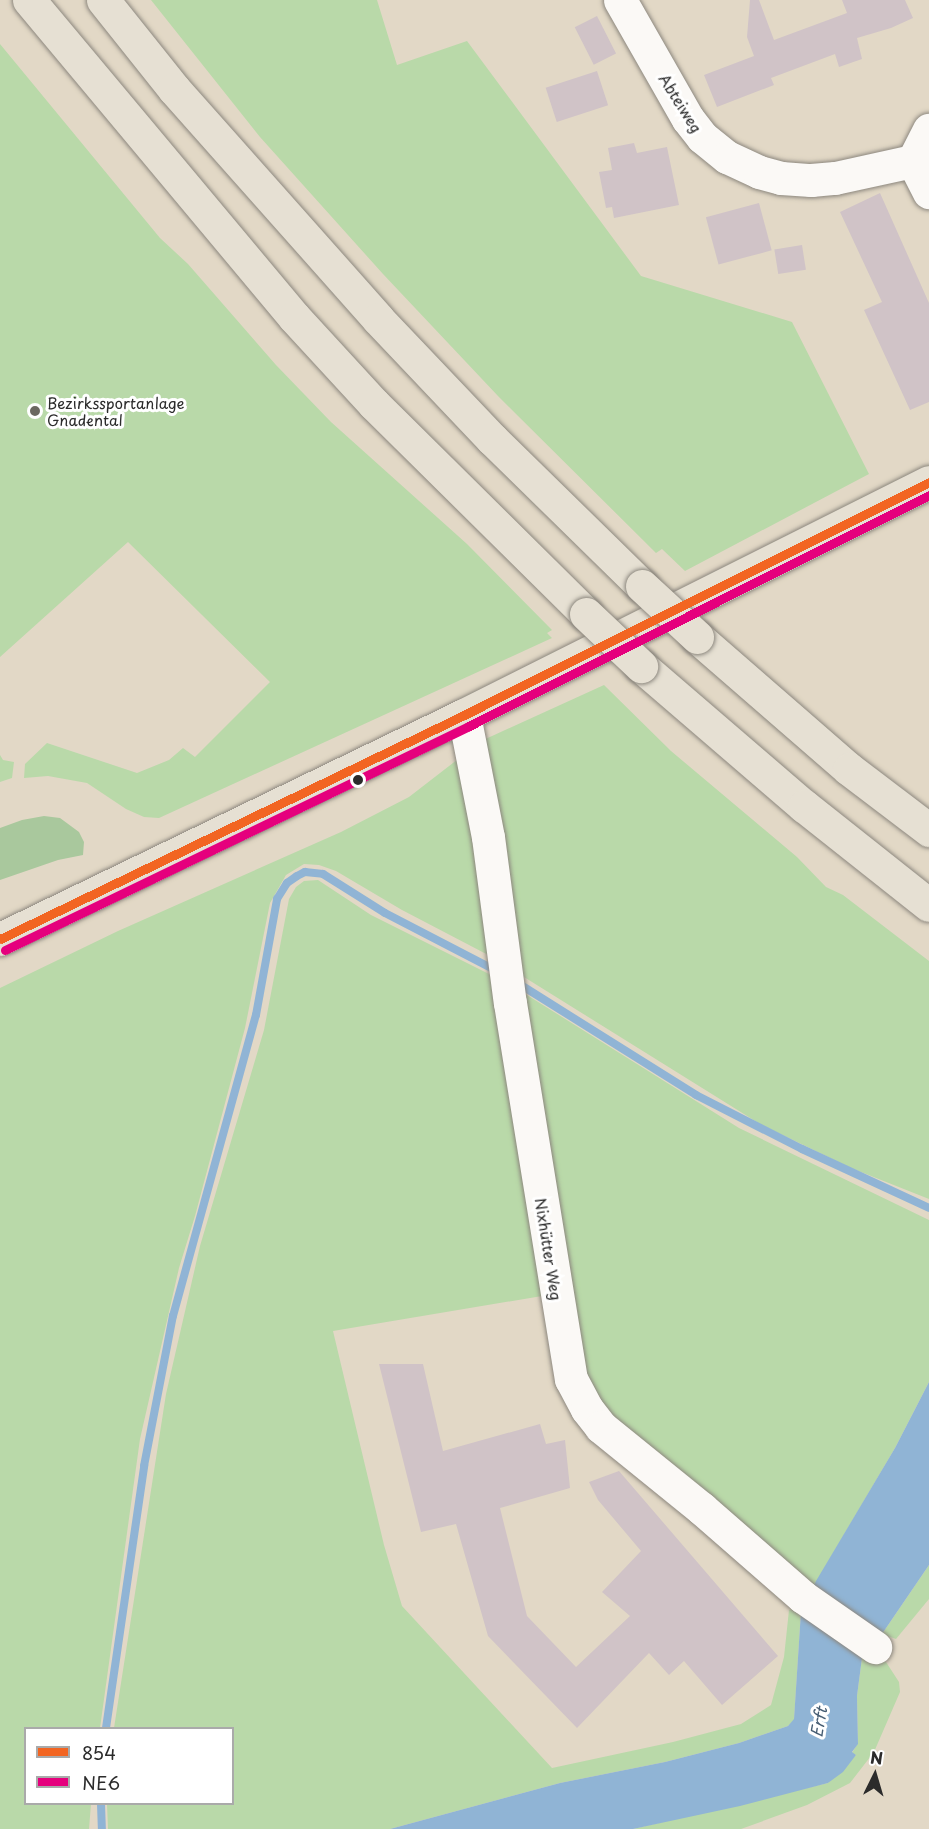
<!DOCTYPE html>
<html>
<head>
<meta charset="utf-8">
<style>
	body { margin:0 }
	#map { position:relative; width:929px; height:1829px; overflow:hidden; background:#e2d8c6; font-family:"Playpen Sans",sans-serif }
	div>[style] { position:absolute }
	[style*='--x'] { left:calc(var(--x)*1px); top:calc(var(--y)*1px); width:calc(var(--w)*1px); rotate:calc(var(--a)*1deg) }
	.green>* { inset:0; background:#b9d9a9 }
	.forest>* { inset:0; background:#a9c89d }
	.water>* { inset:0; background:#90b4d5 }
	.stream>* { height:8px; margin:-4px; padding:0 4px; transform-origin:4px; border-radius:4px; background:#90b4d5 }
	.building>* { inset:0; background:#d0c3c7; transform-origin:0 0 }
	.roads { filter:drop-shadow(0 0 2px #8c877e) drop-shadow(0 0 2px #8c877e) }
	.minor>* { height:33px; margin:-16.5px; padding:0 16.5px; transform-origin:16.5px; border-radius:16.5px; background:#fbf9f6 }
	.major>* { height:33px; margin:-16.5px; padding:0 16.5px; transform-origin:16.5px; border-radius:16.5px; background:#e6e0d3 }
	.highway>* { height:33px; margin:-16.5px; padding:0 16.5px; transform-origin:16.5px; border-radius:16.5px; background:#e6e0d3 }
	.bridges { filter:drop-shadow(0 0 2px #8c877e) drop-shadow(0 0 2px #8c877e) }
	.highway-bridge>* { height:33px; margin:-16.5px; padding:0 16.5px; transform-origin:16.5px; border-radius:16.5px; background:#e6e0d3 }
	.bus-1>* { height:9px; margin:-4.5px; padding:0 4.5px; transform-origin:4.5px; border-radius:4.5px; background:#f26522 }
	.bus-2>* { height:9px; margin:-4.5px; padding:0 4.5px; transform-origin:4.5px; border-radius:4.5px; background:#e5007d }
	.dots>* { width:16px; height:16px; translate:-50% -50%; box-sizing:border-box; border:3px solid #fff; border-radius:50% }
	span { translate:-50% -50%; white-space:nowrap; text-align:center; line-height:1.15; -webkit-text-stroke:6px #fff; paint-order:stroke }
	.street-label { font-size:15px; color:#2b2b2b }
	.poi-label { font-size:15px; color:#2b2b2b }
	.left { translate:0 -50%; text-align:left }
	.water-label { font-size:16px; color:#455c72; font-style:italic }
	.legend { position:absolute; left:24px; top:1727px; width:210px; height:78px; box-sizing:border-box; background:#fff; border:2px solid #aaa; margin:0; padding:8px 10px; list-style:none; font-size:18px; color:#2b2b2b }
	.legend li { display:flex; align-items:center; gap:12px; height:30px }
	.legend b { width:30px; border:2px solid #aaa }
	.north { position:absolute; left:845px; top:1745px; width:60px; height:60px; -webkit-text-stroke:4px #fff; paint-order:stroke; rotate:5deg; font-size:16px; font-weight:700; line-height:24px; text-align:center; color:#2b2b2b }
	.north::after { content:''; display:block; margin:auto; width:21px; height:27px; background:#2b2b2b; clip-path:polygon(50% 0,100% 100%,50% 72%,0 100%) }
</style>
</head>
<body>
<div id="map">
	<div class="green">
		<i style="clip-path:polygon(151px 0,377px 0,397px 65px,467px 41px,641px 276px,792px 322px,869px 474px,685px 571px,662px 549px,656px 553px,498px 396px,383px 274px,260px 137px)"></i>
		<i style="clip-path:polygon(0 44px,160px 238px,188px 264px,276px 365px,331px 422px,467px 544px,552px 630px,547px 633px,552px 638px,159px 818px,144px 817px,126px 809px,87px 783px,48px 776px,24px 778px,25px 764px,47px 743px,137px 773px,169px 760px,183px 748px,195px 757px,270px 682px,128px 542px,0 657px)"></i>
		<i style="clip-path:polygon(604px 685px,671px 751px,797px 857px,826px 887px,843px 895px,929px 961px,929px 1199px,851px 1168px,760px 1124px,516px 972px,479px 742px)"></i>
		<i style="clip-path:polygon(0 755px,3px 760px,14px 762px,12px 778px,0 782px)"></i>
		<i style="clip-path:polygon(462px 756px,492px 957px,402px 910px,336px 871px,319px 865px,304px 864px,286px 875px,270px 903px,245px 1028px,195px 1216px,179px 1268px,140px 1439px,100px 1728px,26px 1728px,26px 1804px,91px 1804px,89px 1829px,0 1829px,0 988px,118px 931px,341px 832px,409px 797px)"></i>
		<i style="clip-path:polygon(318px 880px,371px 915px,495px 977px,548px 1295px,333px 1331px,384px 1545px,402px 1606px,552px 1768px,673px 1742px,741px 1724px,771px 1705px,784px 1657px,789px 1610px,796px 1608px,801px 1611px,794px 1720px,788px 1726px,739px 1743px,665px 1762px,560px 1783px,390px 1829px,108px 1829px,107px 1804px,232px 1804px,232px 1728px,114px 1728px,166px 1394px,200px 1246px,264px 1030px,289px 899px,296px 887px,304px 881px)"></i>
		<i style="clip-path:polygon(519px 990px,739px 1128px,929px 1220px,929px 1382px,895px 1448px,812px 1589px,632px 1441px,582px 1378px)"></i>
		<i style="clip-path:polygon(929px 1565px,929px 1599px,896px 1639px,882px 1634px)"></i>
		<i style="clip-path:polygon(873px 1656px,886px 1662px,899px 1682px,900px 1692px,874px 1752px,850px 1783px,807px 1805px,741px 1829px,633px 1829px,828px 1783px,856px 1755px,852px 1753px,858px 1743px,857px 1696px,862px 1658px)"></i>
	</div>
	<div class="forest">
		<i style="clip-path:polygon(44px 816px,60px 818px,79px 832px,84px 842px,83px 855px,58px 860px,0 880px,0 828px,22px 820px)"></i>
	</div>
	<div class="water">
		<i style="clip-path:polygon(929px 1382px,929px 1565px,882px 1634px,862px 1658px,857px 1696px,858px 1744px,852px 1752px,856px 1755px,843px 1772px,828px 1783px,740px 1806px,633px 1829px,390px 1829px,560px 1783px,665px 1762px,739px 1743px,788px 1726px,794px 1719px,801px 1611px,816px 1581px,895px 1448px)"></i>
	</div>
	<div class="stream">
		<i style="--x:516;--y:982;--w:213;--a:32.1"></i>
		<i style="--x:696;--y:1095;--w:119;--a:27"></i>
		<i style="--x:802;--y:1149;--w:140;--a:24.9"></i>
		<i style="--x:106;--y:1728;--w:265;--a:-81.7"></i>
		<i style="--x:144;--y:1466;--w:153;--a:-79.1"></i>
		<i style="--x:173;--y:1316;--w:312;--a:-74.6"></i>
		<i style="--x:256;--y:1015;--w:118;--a:-79.7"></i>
		<i style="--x:277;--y:899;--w:19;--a:-58"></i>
		<i style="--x:287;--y:883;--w:12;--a:-35"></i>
		<i style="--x:297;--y:876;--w:9;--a:-27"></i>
		<i style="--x:305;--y:872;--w:18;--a:6"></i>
		<i style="--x:323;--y:874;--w:73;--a:32.2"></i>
		<i style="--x:385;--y:913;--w:126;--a:27.4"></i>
		<i style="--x:101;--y:1804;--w:25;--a:88"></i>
	</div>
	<div class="building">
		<i style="clip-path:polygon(750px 0,759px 0,774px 40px,847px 13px,842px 0,905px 0,913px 18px,891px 28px,857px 38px,862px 59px,839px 67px,835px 54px,771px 78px,774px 85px,717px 107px,704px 75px,754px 56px,747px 37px)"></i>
		<i style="left:597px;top:16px;width:42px;height:25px;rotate:63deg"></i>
		<i style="left:597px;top:71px;width:36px;height:54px;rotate:72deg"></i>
		<i style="clip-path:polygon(634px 143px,637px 153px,667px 147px,679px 205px,614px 218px,612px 207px,606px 208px,599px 172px,612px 170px,608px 148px)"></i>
		<i style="clip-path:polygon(880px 193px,929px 303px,929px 402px,910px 410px,864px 310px,882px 302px,840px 212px)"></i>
		<i style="left:759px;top:203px;width:49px;height:55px;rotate:75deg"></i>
		<i style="left:802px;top:245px;width:25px;height:28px;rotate:81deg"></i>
		<i style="clip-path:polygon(379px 1364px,423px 1364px,443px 1451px,540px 1424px,546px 1444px,565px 1440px,570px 1488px,500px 1508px,527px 1616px,576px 1667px,630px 1616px,602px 1592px,641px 1551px,598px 1500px,589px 1482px,619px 1471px,778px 1656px,722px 1705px,684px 1661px,669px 1675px,649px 1653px,577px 1728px,488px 1636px,456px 1524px,421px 1532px)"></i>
	</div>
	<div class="roads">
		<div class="minor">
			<i style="--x:620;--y:0;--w:137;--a:60.3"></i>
			<i style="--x:688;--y:119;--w:23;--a:52"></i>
			<i style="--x:702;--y:137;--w:32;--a:39"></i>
			<i style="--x:727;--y:157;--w:35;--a:25"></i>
			<i style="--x:759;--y:172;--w:23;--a:15"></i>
			<i style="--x:781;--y:178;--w:30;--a:4"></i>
			<i style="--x:811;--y:180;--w:24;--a:-5"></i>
			<i style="--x:835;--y:178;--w:80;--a:-12.3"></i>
			<i style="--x:913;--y:161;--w:35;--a:63"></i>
			<i style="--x:913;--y:161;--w:35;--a:-63"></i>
			<i style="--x:464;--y:715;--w:124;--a:78.9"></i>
			<i style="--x:488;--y:837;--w:167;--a:82.5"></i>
			<i style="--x:510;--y:1003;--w:381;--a:80.8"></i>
			<i style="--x:571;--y:1379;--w:34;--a:62"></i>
			<i style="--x:587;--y:1409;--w:23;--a:52"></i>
			<i style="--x:601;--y:1427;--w:129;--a:39"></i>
			<i style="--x:701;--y:1508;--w:135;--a:41.1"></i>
			<i style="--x:803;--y:1597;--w:88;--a:34.8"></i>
		</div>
		<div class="major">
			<i style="--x:0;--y:939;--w:515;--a:-25.77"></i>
			<i style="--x:464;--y:715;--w:520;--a:-26.61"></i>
		</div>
		<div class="highway">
			<i style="--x:29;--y:0;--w:413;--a:50.1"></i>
			<i style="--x:294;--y:317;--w:118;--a:47.4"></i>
			<i style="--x:374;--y:404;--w:298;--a:44.7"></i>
			<i style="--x:103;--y:0;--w:114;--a:51.4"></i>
			<i style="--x:174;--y:89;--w:307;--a:48.4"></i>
			<i style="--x:378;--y:319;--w:166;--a:46.5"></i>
			<i style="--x:492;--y:439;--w:210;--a:44.4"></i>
			<i style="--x:697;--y:637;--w:201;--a:41"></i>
			<i style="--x:849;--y:769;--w:101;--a:37.3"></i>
			<i style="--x:641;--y:666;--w:215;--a:40.7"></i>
			<i style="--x:804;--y:806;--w:159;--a:38.4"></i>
		</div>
	</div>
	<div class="bridges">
		<div class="highway-bridge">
			<i style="--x:642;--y:586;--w:75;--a:42.8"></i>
			<i style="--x:586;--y:614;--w:76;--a:43.4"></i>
		</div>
	</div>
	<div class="bus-1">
		<i style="--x:0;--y:939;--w:515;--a:-25.77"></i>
		<i style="--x:464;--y:715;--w:520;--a:-26.61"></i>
	</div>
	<div class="bus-2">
		<i style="--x:5;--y:950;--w:515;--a:-25.77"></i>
		<i style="--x:469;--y:726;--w:515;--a:-26.66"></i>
	</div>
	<div class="dots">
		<i style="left:35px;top:411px;background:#6b6861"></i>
		<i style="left:358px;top:780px;background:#2b2b2b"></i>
	</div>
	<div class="street-label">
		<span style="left:681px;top:103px;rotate:58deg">Abteiweg</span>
		<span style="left:549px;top:1249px;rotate:81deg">Nixhütter Weg</span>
	</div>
	<div class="poi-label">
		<span class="left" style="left:47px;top:411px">Bezirkssportanlage<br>Gnadental</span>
	</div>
	<div class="water-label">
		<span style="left:818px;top:1722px;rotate:-80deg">Erft</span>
	</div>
	<ul class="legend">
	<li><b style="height:8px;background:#f26522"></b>854</li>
	<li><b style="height:8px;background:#e5007d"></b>NE6</li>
	</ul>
	<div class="north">N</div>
</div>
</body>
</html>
